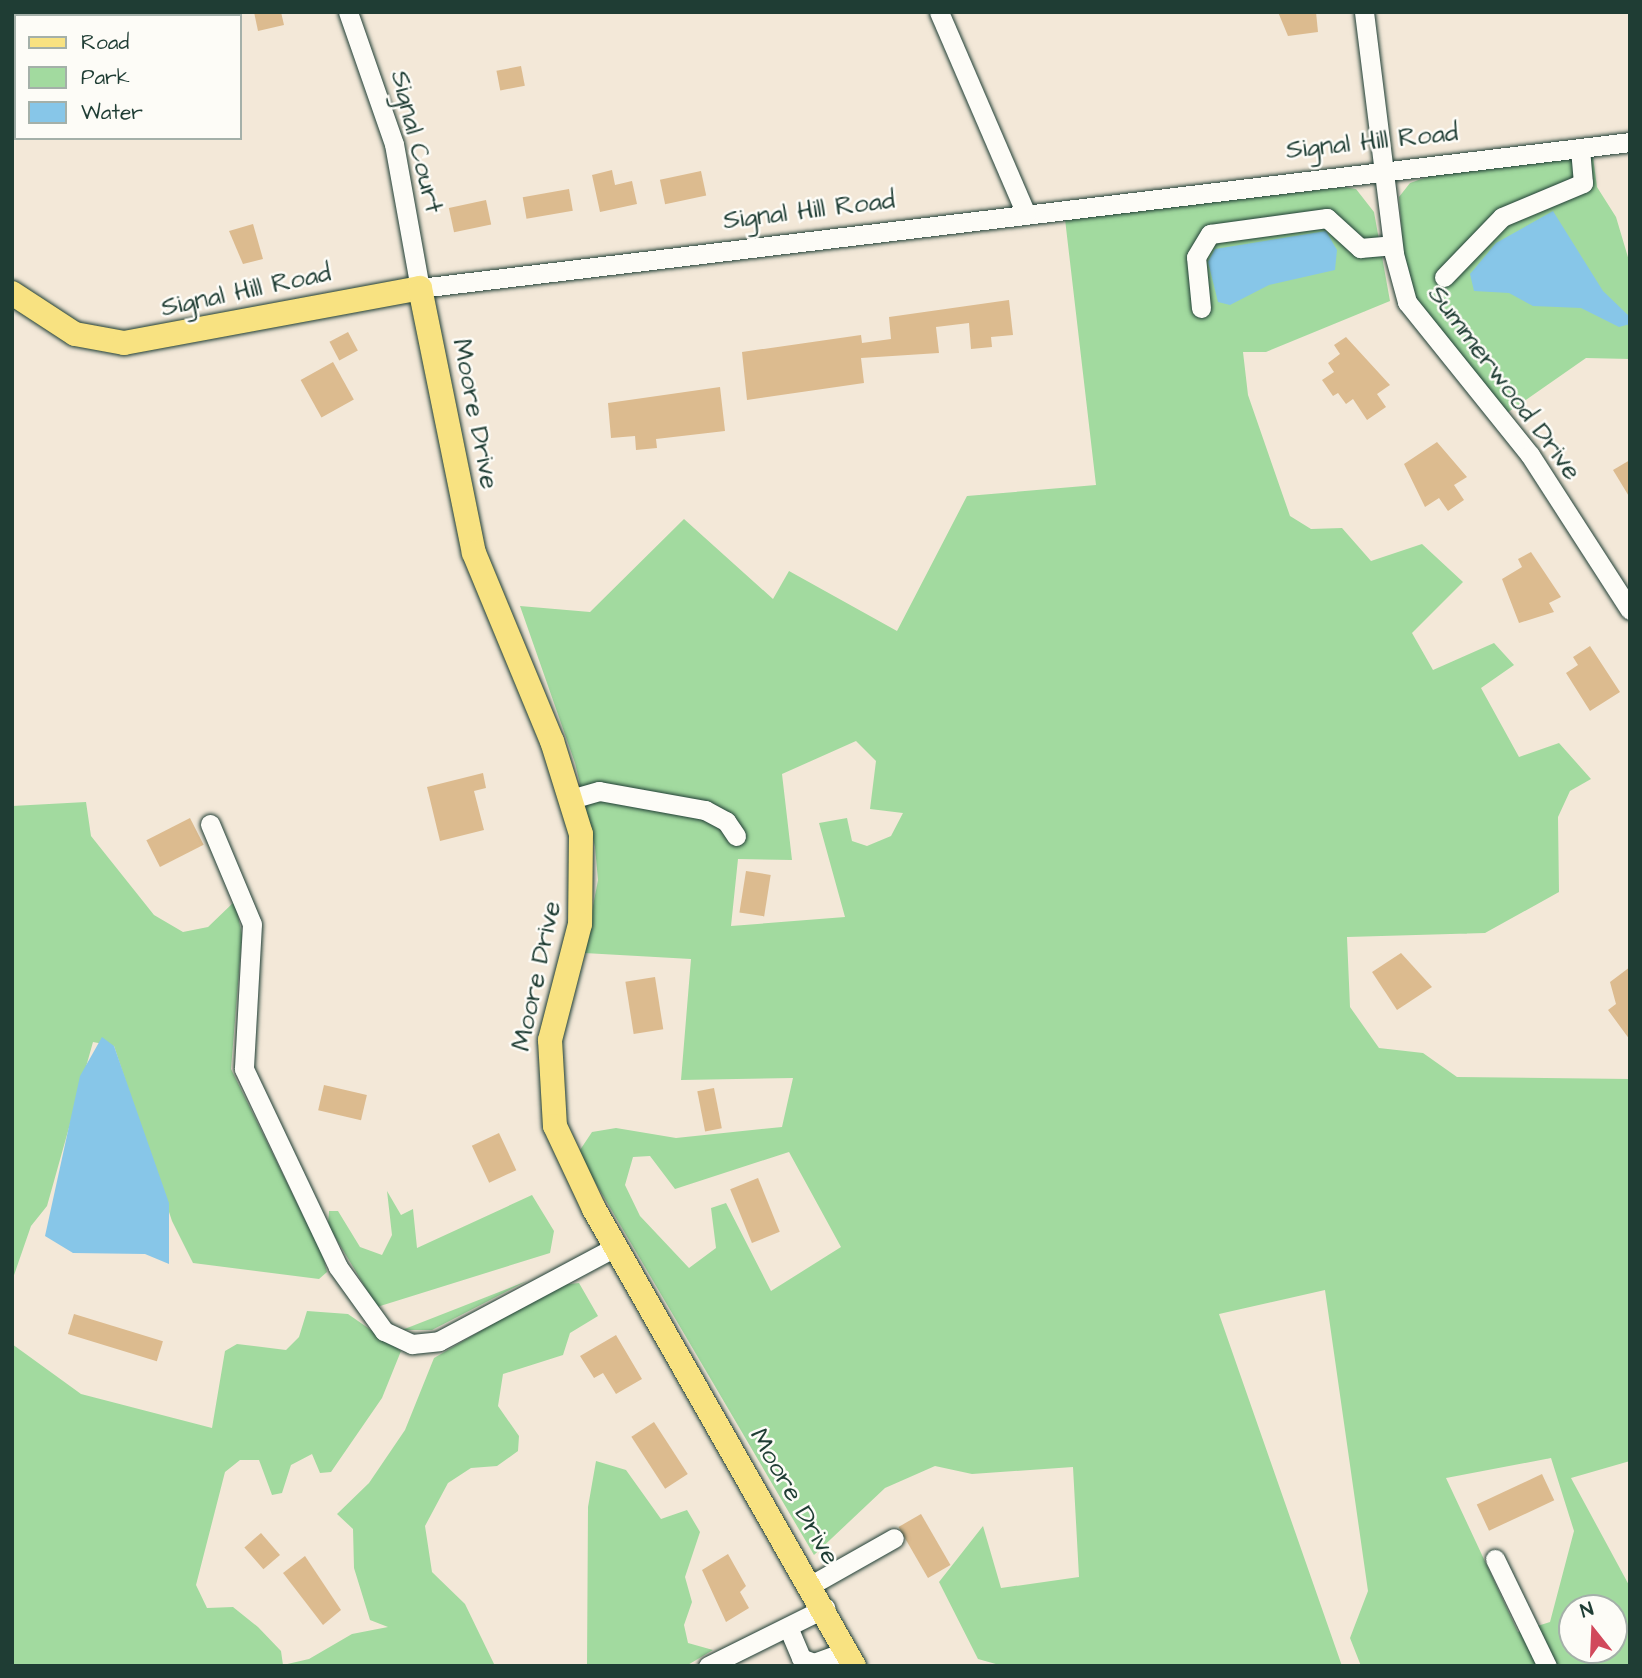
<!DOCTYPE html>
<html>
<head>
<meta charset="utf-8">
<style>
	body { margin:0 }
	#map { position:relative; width:1642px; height:1678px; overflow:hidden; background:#f3e8d8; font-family:"Architects Daughter",sans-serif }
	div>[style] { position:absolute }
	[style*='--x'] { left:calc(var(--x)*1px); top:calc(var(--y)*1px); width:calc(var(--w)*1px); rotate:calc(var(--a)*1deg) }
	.green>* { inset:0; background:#a2da9f }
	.water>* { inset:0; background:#87c6e8 }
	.building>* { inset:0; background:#dcbb8f; transform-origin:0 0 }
	.roads { filter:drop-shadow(0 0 2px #1f3d34) drop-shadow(0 0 2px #1f3d34) }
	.minor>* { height:19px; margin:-9.5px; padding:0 9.5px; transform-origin:9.5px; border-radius:9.5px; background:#fdfcf7 }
	.major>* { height:24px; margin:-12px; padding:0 12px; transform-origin:12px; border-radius:12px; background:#f8e281 }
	span { translate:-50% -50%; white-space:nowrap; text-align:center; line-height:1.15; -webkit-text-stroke:5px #fdfcf7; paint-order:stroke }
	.street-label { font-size:26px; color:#1f3d34 }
	.frame { position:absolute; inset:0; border:14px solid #1f3d34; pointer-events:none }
	.legend { position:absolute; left:14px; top:14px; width:228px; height:126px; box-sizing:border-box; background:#fdfcf7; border:2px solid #a4b0a9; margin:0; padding:9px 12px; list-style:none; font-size:21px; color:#1f3d34 }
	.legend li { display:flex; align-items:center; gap:14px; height:35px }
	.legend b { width:35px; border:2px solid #a4b0a9 }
	.north { position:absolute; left:1558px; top:1594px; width:70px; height:70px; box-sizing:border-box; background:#fdfcf7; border:2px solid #a4b0a9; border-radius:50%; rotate:342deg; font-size:19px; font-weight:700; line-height:28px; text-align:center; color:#1f3d34 }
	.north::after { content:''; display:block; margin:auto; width:24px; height:32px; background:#d1495b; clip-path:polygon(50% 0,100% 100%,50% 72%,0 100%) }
</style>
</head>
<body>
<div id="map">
	<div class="green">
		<i style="clip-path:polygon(1593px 157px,1597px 187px,1616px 217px,1630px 264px,1630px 359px,1586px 358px,1507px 413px,1415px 299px,1404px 261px,1399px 197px,1410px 183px,1441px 172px)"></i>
		<i style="clip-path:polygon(evenodd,1344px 187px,1356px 189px,1374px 212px,1390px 301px,1266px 352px,1243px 352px,1248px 395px,1290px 516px,1311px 529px,1342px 528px,1371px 561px,1422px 544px,1463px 582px,1412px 633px,1433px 670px,1494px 643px,1514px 665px,1481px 688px,1519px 757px,1559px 743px,1591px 779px,1570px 791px,1558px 817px,1559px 892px,1485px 933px,1347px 937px,1350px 1007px,1379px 1048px,1423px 1053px,1457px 1077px,1630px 1079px,1630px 1461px,1571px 1478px,1630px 1587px,1630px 1666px,1361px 1666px,1350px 1638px,1368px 1591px,1325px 1290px,1219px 1314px,1342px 1666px,1003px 1666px,978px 1659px,939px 1582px,983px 1526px,1001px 1588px,1079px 1577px,1073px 1467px,972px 1474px,935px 1466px,885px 1488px,814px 1555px,578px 1153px,592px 1132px,616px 1128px,676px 1138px,782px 1127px,793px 1078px,681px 1080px,691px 959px,584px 953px,598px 880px,595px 847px,575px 763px,520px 606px,590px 612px,684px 519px,773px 599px,789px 571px,897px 631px,967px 496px,1096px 485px,1065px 219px,1344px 187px,856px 741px,876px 761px,870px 809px,903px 813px,891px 836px,867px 846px,852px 841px,847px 818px,819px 823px,845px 917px,731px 926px,738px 859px,792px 860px,782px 774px,856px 741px,1344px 187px,789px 1152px,841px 1247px,771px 1291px,726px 1203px,711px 1208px,716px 1248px,689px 1268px,640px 1216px,625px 1185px,633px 1157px,650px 1156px,675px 1189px,789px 1152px,1344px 187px,1551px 1458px,1574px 1531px,1550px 1622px,1518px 1632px,1446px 1478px,1551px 1458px,1344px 187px,1572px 1608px,1614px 1608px,1614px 1650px,1572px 1650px,1572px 1608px)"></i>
		<i style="clip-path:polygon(86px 802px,91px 836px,154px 915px,183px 932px,208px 927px,235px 901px,242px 935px,231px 1069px,323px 1256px,327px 1272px,319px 1279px,193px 1263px,172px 1221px,114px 1046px,93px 1042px,47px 1206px,31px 1226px,12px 1281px,12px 806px)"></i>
		<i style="clip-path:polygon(387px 1191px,401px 1215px,413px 1209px,417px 1248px,532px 1195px,554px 1231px,550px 1253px,377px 1307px,328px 1225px,329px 1211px,338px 1211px,360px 1247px,382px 1255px,392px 1235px)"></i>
		<i style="clip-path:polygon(527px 1281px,432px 1330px,402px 1330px)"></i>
		<i style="clip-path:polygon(579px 1283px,598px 1316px,570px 1333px,563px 1355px,503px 1374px,498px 1406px,519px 1436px,518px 1451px,497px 1466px,471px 1468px,448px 1483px,425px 1526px,432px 1572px,465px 1604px,495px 1666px,12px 1666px,12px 1344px,81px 1394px,212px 1428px,225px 1351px,237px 1344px,286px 1350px,299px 1337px,307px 1311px,348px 1314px,401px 1351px,382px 1398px,331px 1472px,320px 1473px,312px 1454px,291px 1465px,282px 1493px,272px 1495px,259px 1460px,240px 1460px,225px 1472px,196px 1585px,207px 1608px,233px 1607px,258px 1627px,281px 1651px,283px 1665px,309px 1659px,352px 1634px,388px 1627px,370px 1620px,354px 1568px,353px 1529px,337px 1514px,369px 1483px,405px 1430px,434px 1358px,560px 1285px)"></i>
		<i style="clip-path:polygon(596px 1461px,626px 1470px,661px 1519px,687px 1510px,700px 1532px,685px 1577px,692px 1602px,684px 1625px,688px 1643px,713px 1650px,686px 1666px,587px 1666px,588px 1507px)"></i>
	</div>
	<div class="water">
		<i style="clip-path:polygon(1553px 211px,1603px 291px,1630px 317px,1630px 324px,1619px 327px,1581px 308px,1533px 306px,1509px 293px,1474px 291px,1470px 274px,1496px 243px)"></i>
		<i style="clip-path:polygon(1326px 231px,1337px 250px,1335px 270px,1269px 285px,1230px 305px,1218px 302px,1208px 262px,1215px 249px)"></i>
		<i style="clip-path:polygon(102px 1037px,114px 1046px,169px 1203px,169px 1264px,145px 1254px,73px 1253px,45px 1236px,80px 1076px)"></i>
	</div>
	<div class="building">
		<i style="clip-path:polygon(254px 12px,281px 12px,284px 25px,258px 31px)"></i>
		<i style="clip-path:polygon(1278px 12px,1316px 12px,1318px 32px,1288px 36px)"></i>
		<i style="left:521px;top:66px;width:20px;height:25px;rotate:79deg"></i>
		<i style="clip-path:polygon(612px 170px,615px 185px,632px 181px,637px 204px,600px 212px,592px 175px)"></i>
		<i style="left:701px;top:171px;width:25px;height:42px;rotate:78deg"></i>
		<i style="left:569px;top:189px;width:22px;height:47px;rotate:80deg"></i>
		<i style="left:486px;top:200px;width:25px;height:38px;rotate:78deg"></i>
		<i style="clip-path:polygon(253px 224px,263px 259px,243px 264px,229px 231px)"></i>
		<i style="clip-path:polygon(1009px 300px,1013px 335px,991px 337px,992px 347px,971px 349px,969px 323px,936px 327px,939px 353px,861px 358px,864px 383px,747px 400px,742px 352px,861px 335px,862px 343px,891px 339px,889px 317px)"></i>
		<i style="left:348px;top:332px;width:21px;height:21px;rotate:62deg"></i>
		<i style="clip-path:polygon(1346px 337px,1390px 385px,1377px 394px,1386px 407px,1367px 420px,1353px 399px,1346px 404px,1338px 393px,1333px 396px,1322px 380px,1334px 372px,1328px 363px,1340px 354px,1334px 345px)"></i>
		<i style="left:333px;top:362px;width:43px;height:37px;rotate:61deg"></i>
		<i style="clip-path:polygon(720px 387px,725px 431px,656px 439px,657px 448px,636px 450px,635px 436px,611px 438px,608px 403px)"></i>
		<i style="clip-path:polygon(1437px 442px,1467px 477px,1454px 485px,1464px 500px,1448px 511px,1439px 498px,1425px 507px,1404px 464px)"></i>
		<i style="clip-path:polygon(1630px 460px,1630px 498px,1613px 470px)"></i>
		<i style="clip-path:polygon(1531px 552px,1561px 597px,1549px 603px,1554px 612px,1519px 623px,1502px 579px,1522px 567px,1518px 559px)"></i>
		<i style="clip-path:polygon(1590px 646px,1620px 692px,1590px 711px,1566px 673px,1578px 665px,1573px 657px)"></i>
		<i style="clip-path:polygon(483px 773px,486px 788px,474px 791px,484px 830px,440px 841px,427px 787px)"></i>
		<i style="left:190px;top:818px;width:30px;height:49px;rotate:63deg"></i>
		<i style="left:746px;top:871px;width:25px;height:42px;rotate:9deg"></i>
		<i style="clip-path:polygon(1401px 953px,1432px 987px,1397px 1010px,1372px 972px)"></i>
		<i style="clip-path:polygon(1630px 967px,1630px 1040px,1608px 1010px,1616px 1004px,1610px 982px)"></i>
		<i style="left:655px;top:977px;width:53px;height:30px;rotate:81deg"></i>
		<i style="left:324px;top:1085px;width:44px;height:26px;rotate:13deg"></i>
		<i style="left:714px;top:1088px;width:41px;height:17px;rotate:79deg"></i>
		<i style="left:499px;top:1133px;width:41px;height:30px;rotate:65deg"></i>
		<i style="left:758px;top:1178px;width:58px;height:30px;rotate:68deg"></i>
		<i style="left:74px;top:1314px;width:93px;height:21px;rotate:17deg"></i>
		<i style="clip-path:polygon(616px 1335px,642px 1379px,616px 1394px,603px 1373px,594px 1378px,580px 1356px)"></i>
		<i style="left:654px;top:1422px;width:62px;height:27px;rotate:57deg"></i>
		<i style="left:1542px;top:1474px;width:29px;height:72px;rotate:65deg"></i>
		<i style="left:921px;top:1514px;width:59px;height:26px;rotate:60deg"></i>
		<i style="left:261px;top:1533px;width:29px;height:22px;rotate:49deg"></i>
		<i style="clip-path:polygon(728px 1554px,746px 1586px,740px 1592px,749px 1608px,726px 1622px,702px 1570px)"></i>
		<i style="clip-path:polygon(305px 1556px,341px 1610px,323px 1625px,283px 1573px)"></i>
	</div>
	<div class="roads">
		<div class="minor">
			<i style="--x:348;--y:12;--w:140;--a:70.8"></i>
			<i style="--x:394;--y:144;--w:146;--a:79.8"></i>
			<i style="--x:420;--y:288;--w:1219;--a:-6.88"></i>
			<i style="--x:939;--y:12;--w:220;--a:66.7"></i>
			<i style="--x:1364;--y:12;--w:244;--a:82.9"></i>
			<i style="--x:1394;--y:254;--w:50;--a:74.8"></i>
			<i style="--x:1407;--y:302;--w:196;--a:51.2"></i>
			<i style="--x:1530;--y:455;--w:184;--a:57.2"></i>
			<i style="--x:1444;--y:277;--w:83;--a:-46"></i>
			<i style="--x:1502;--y:217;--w:88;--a:-22.8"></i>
			<i style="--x:1583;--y:183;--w:34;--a:-95"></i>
			<i style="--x:1201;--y:308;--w:51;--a:-95.6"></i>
			<i style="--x:1196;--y:257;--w:27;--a:-59"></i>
			<i style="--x:1210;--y:234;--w:118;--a:-7.8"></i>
			<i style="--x:1327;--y:218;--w:45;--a:42.3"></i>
			<i style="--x:1360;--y:248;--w:32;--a:-5"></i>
			<i style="--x:571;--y:799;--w:29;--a:-16"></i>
			<i style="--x:599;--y:791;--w:108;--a:10.2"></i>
			<i style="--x:705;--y:810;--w:24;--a:28"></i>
			<i style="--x:726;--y:821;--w:18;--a:56"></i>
			<i style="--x:210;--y:824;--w:108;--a:67.2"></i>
			<i style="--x:252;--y:924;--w:145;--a:93.2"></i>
			<i style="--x:244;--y:1069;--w:219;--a:64.6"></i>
			<i style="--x:338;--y:1267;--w:79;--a:54.3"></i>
			<i style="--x:384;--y:1331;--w:31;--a:25"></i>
			<i style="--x:412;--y:1344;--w:27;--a:-6"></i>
			<i style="--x:439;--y:1341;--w:200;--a:-28.1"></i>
			<i style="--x:1495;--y:1559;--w:119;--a:64.1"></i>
			<i style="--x:811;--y:1585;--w:95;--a:-29.5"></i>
			<i style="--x:788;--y:1627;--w:34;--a:67"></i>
			<i style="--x:801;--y:1658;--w:14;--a:21"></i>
			<i style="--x:814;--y:1663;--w:35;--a:-20"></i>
			<i style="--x:708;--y:1666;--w:131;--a:-26.4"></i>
		</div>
		<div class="major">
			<i style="--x:12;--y:293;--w:75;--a:33.1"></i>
			<i style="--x:75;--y:334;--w:50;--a:10.4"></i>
			<i style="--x:124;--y:343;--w:301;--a:-10.5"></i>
			<i style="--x:420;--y:288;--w:270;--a:78.5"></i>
			<i style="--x:474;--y:553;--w:204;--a:67.5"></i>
			<i style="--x:552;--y:741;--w:97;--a:72.7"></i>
			<i style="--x:581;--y:834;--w:90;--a:90.6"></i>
			<i style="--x:580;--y:924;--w:120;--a:104.5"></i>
			<i style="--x:550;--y:1040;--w:86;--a:86.7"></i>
			<i style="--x:555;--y:1126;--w:92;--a:64.8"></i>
			<i style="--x:594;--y:1209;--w:526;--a:60.36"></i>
		</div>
	</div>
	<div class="street-label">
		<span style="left:416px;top:142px;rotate:76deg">Signal Court</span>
		<span style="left:1372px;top:142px;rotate:-6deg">Signal Hill Road</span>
		<span style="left:809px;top:211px;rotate:-7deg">Signal Hill Road</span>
		<span style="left:246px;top:291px;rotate:-12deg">Signal Hill Road</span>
		<span style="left:1504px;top:383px;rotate:53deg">Summerwood Drive</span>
		<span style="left:475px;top:414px;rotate:79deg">Moore Drive</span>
		<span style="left:537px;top:976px;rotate:-78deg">Moore Drive</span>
		<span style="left:794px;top:1497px;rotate:60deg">Moore Drive</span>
	</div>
	<div class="frame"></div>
	<ul class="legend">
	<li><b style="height:9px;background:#f8e281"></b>Road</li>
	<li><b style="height:19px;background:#a2da9f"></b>Park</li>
	<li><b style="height:19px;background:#87c6e8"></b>Water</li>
	</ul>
	<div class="north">N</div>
</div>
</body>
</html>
